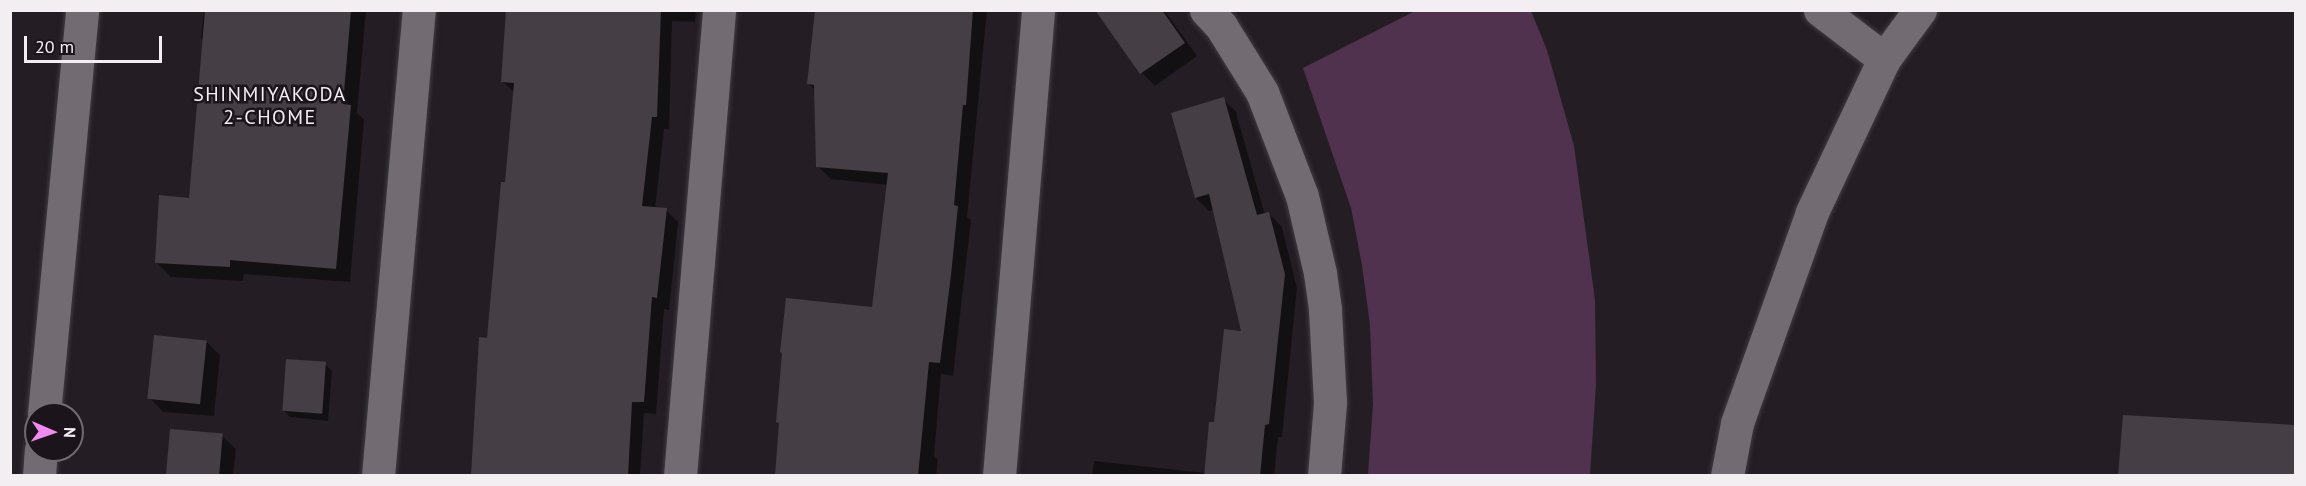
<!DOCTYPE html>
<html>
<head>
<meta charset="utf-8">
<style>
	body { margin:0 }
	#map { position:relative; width:2306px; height:486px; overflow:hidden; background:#241e24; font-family:"PT Sans",sans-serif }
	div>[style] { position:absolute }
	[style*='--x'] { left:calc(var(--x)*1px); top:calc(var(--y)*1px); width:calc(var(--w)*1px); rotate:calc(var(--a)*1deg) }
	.green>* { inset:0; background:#50324f }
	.shadow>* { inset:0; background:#0007 }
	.building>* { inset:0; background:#453e44; transform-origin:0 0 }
	.roads { filter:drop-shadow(0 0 2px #3f3b3f) drop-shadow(0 0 2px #3f3b3f) }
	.minor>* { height:33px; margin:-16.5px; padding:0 16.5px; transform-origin:16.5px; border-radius:16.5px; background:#726b72 }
	.tertiary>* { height:33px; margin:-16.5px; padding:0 16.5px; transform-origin:16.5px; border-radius:16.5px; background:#726b72 }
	span { translate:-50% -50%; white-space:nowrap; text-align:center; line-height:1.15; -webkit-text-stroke:5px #1b151b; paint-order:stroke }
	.neighbourhood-label { font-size:20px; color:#f2eef2; letter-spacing:1.5px }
	.frame { position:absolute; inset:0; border:12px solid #f2eef2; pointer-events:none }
	.north { position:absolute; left:24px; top:402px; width:60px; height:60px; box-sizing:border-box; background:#1b151b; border:2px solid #716c71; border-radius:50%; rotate:92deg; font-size:16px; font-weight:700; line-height:24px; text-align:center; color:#f2eef2 }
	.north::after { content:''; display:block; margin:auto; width:21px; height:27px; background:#f38af1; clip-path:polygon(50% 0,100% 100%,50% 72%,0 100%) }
	.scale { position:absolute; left:24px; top:36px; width:138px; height:27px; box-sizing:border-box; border:3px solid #f2eef2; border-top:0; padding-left:8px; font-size:18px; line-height:21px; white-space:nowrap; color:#f2eef2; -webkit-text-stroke:4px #1b151b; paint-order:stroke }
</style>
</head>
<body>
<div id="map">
	<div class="green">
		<i style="clip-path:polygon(1417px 10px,1531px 11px,1547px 50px,1574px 146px,1595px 300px,1596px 384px,1590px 475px,1368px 475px,1373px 404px,1370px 325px,1362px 265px,1351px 208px,1303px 68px)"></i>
	</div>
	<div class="shadow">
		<i style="clip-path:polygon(204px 10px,366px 10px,357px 113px,364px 120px,350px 282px,244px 274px,243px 281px,171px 277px,157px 263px,190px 200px,204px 41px,201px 38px)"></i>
		<i style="clip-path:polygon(520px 10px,696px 10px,695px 22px,672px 21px,669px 129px,664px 129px,655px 209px,666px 210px,678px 222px,669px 310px,664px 309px,656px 414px,644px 413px,640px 476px,474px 476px,480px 392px,476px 388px,480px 339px,488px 339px,515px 93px,502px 81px)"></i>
		<i style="clip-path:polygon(815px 10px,987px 10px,967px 217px,971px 220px,953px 376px,941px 374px,934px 456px,938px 460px,936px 476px,776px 476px,781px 425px,777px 422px,874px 308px,888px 185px,831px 179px,818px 166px,816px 91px,809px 84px)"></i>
		<i style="clip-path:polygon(1097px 10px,1164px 10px,1197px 56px,1155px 86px,1142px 73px)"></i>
		<i style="clip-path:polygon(1223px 99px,1236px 112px,1265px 215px,1269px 214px,1282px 227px,1297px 288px,1282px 437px,1278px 437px,1274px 476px,1092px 476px,1094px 461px,1206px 473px,1216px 424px,1243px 332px,1214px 209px,1209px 211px,1196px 198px)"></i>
		<i style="clip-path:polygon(207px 342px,220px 355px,214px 416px,163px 412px,150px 398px)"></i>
		<i style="clip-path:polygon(325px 364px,332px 371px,328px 421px,290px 417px,283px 410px)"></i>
		<i style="clip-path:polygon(2124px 417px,2296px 427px,2296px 476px,2119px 476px)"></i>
		<i style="clip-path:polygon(222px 436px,236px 449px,233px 476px,167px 476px)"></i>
	</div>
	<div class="building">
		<i style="clip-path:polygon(205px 10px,351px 10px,343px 104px,351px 105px,336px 269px,230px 260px,230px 267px,155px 263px,159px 195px,189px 198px)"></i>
		<i style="clip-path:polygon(506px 10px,661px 10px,657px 117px,652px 117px,642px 206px,667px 208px,657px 298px,652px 297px,644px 402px,632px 402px,628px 476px,471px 476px,479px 337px,487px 338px,501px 182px,505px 182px,514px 83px,501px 82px)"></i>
		<i style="clip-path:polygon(815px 10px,973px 10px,966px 105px,963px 105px,954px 205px,958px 206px,951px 275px,940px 363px,929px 362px,918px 476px,775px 476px,779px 423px,776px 422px,782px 353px,780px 352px,786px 298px,872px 307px,888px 173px,816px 167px,814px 85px,807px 84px)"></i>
		<i style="clip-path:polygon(1095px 10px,1162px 10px,1185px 43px,1140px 74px)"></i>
		<i style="clip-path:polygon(1224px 97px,1257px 215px,1269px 212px,1285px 274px,1269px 424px,1265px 425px,1260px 476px,1204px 476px,1209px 422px,1214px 422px,1224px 329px,1241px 331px,1209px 194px,1195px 198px,1171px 113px)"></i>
		<i style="left:154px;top:335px;width:53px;height:64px;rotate:6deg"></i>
		<i style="left:286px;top:359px;width:40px;height:52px;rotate:4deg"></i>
		<i style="clip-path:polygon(2123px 415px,2295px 425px,2295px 476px,2118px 476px)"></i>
		<i style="left:170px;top:429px;width:53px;height:47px;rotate:5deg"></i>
	</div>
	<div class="roads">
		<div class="minor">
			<i style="--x:1206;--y:10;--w:22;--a:47"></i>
			<i style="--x:1221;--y:26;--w:78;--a:58.2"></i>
			<i style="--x:1262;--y:92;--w:111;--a:69"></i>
			<i style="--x:1302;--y:196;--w:79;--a:76.8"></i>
			<i style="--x:1320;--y:273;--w:37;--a:82"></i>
			<i style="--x:1325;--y:310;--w:93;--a:86.9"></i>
			<i style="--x:1330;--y:403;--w:73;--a:94.7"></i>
			<i style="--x:44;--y:414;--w:406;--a:-84.6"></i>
			<i style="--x:39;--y:476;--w:26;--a:-86"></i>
			<i style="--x:378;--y:476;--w:468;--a:-85"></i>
			<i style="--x:680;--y:476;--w:468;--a:-85.2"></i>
			<i style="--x:999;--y:476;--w:468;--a:-85.2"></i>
		</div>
		<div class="tertiary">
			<i style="--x:1820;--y:10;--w:81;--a:37.4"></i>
			<i style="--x:1884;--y:59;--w:61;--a:-53.7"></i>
			<i style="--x:1727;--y:476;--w:54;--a:-79.3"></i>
			<i style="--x:1737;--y:423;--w:224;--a:-70.4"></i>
			<i style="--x:1812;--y:212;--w:169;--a:-64.8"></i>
		</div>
	</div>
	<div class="neighbourhood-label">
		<span style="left:270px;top:106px">SHINMIYAKODA<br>2-CHOME</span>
	</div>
	<div class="frame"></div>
	<div class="north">N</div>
	<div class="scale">20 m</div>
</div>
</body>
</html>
